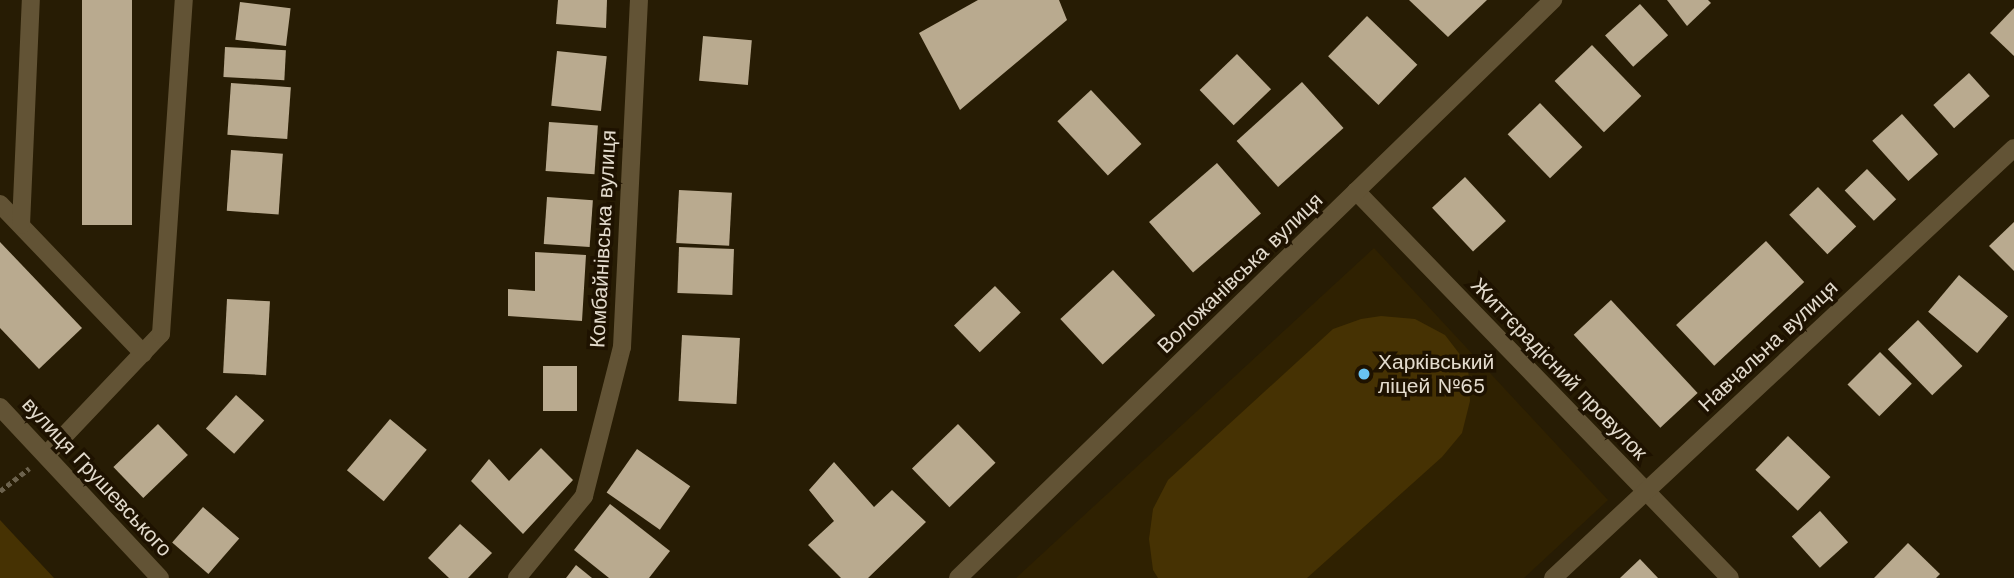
<!DOCTYPE html>
<html>
<head>
<meta charset="utf-8">
<style>
	body { margin:0 }
	#map { position:relative; width:2014px; height:578px; overflow:hidden; background:#271c04; font-family:"Work Sans",sans-serif }
	div>[style] { position:absolute }
	[style*='--x'] { left:calc(var(--x)*1px); top:calc(var(--y)*1px); width:calc(var(--w)*1px); rotate:calc(var(--a)*1deg) }
	.built>* { inset:0; background:#2f2101 }
	.green>* { inset:0; background:#463203 }
	.building>* { inset:0; background:#b9aa8f; transform-origin:0 0 }
	.path>* { height:4.5px; margin-top:-2.25px; transform-origin:0; background:repeating-linear-gradient(90deg,#6c624d 0 5px,transparent 0 8.5px) }
	.service>* { height:18px; margin:-9px; padding:0 9px; transform-origin:9px; border-radius:9px; background:#625335 }
	.minor>* { height:18px; margin:-9px; padding:0 9px; transform-origin:9px; border-radius:9px; background:#625335 }
	.tertiary>* { height:18px; margin:-9px; padding:0 9px; transform-origin:9px; border-radius:9px; background:#625335 }
	.dots>* { width:19px; height:19px; translate:-50% -50%; box-sizing:border-box; border:4px solid #1e1200; border-radius:50% }
	span { translate:-50% -50%; white-space:nowrap; text-align:center; line-height:1.15; -webkit-text-stroke:7px #1e1200; paint-order:stroke }
	.street-label { font-size:21px; color:#e3dbcd }
	.poi-label { font-size:21px; color:#e3dbcd }
	.left { translate:0 -50%; text-align:left }
</style>
</head>
<body>
<div id="map">
	<div class="built">
		<i style="clip-path:polygon(1374px 248px,1608px 500px,1524px 578px,1016px 578px)"></i>
	</div>
	<div class="green">
		<i style="clip-path:polygon(1381px 316px,1415px 319px,1445px 335px,1468px 365px,1470px 401px,1462px 433px,1442px 457px,1307px 578px,1158px 578px,1153px 570px,1149px 539px,1153px 509px,1168px 480px,1333px 329px,1361px 319px)"></i>
		<i style="clip-path:polygon(0 520px,54px 578px,0 578px)"></i>
	</div>
	<div class="building">
		<i style="left:82px;top:0;width:50px;height:225px"></i>
		<i style="clip-path:polygon(558px 0,607px 0,606px 28px,556px 24px)"></i>
		<i style="clip-path:polygon(978px 0,1059px 0,1067px 20px,960px 110px,919px 33px)"></i>
		<i style="clip-path:polygon(1409px 0,1487px 0,1448px 37px)"></i>
		<i style="clip-path:polygon(1667px 0,1708px 0,1711px 3px,1687px 26px)"></i>
		<i style="left:240px;top:2px;width:51px;height:38px;rotate:7deg"></i>
		<i style="left:1640px;top:4px;width:42px;height:47px;rotate:48deg"></i>
		<i style="clip-path:polygon(2014px 8px,2014px 56px,1990px 33px)"></i>
		<i style="left:1367px;top:16px;width:70px;height:56px;rotate:44deg"></i>
		<i style="left:703px;top:36px;width:49px;height:45px;rotate:5deg"></i>
		<i style="left:1592px;top:45px;width:71px;height:52px;rotate:46deg"></i>
		<i style="left:225px;top:47px;width:61px;height:30px;rotate:3deg"></i>
		<i style="left:557px;top:51px;width:50px;height:55px;rotate:6deg"></i>
		<i style="left:1237px;top:54px;width:49px;height:52px;rotate:46deg"></i>
		<i style="left:1969px;top:73px;width:31px;height:48px;rotate:48deg"></i>
		<i style="left:1302px;top:82px;width:62px;height:88px;rotate:48deg"></i>
		<i style="left:231px;top:83px;width:60px;height:52px;rotate:4deg"></i>
		<i style="left:1091px;top:90px;width:74px;height:46px;rotate:47deg"></i>
		<i style="left:1540px;top:103px;width:61px;height:45px;rotate:46deg"></i>
		<i style="left:1902px;top:114px;width:54px;height:40px;rotate:48deg"></i>
		<i style="left:549px;top:122px;width:49px;height:49px;rotate:4deg"></i>
		<i style="left:231px;top:150px;width:52px;height:61px;rotate:4deg"></i>
		<i style="left:1217px;top:163px;width:67px;height:90px;rotate:49deg"></i>
		<i style="left:1867px;top:169px;width:42px;height:31px;rotate:46deg"></i>
		<i style="left:1465px;top:177px;width:60px;height:45px;rotate:47deg"></i>
		<i style="left:1818px;top:187px;width:55px;height:40px;rotate:46deg"></i>
		<i style="left:679px;top:190px;width:53px;height:53px;rotate:3deg"></i>
		<i style="left:547px;top:197px;width:46px;height:47px;rotate:4deg"></i>
		<i style="clip-path:polygon(2014px 222px,2014px 271px,1989px 246px)"></i>
		<i style="left:1766px;top:241px;width:56px;height:123px;rotate:47deg"></i>
		<i style="clip-path:polygon(0 242px,82px 328px,39px 369px,0 328px)"></i>
		<i style="left:679px;top:247px;width:55px;height:46px;rotate:2deg"></i>
		<i style="clip-path:polygon(535px 252px,586px 255px,582px 321px,508px 316px,508px 289px,535px 291px)"></i>
		<i style="left:1113px;top:270px;width:62px;height:72px;rotate:47deg"></i>
		<i style="left:1959px;top:275px;width:64px;height:48px;rotate:40deg"></i>
		<i style="left:995px;top:286px;width:37px;height:57px;rotate:46deg"></i>
		<i style="left:227px;top:299px;width:43px;height:74px;rotate:3deg"></i>
		<i style="left:1611px;top:300px;width:127px;height:51px;rotate:47deg"></i>
		<i style="left:1918px;top:320px;width:64px;height:42px;rotate:46deg"></i>
		<i style="left:682px;top:335px;width:58px;height:66px;rotate:3deg"></i>
		<i style="left:1880px;top:352px;width:45px;height:46px;rotate:45deg"></i>
		<i style="left:543px;top:366px;width:34px;height:45px"></i>
		<i style="left:236px;top:395px;width:38px;height:45px;rotate:42deg"></i>
		<i style="left:390px;top:419px;width:48px;height:67px;rotate:40deg"></i>
		<i style="left:158px;top:424px;width:43px;height:62px;rotate:46deg"></i>
		<i style="left:958px;top:424px;width:54px;height:64px;rotate:46deg"></i>
		<i style="left:1788px;top:436px;width:59px;height:47px;rotate:44deg"></i>
		<i style="clip-path:polygon(541px 448px,573px 480px,523px 534px,471px 481px,489px 459px,509px 481px)"></i>
		<i style="left:637px;top:449px;width:65px;height:53px;rotate:35deg"></i>
		<i style="clip-path:polygon(834px 462px,874px 507px,892px 490px,926px 522px,868px 578px,841px 578px,808px 545px,834px 521px,809px 490px)"></i>
		<i style="clip-path:polygon(610px 504px,670px 551px,649px 578px,609px 578px,574px 550px)"></i>
		<i style="left:203px;top:507px;width:48px;height:47px;rotate:41deg"></i>
		<i style="left:1820px;top:511px;width:42px;height:38px;rotate:48deg"></i>
		<i style="clip-path:polygon(460px 524px,492px 553px,468px 578px,449px 578px,428px 558px)"></i>
		<i style="clip-path:polygon(1908px 543px,1940px 574px,1936px 578px,1874px 578px)"></i>
		<i style="clip-path:polygon(1640px 559px,1658px 578px,1620px 578px)"></i>
		<i style="clip-path:polygon(576px 565px,592px 578px,566px 578px)"></i>
	</div>
	<div class="path">
		<i style="--x:0;--y:491;--w:37;--a:-38"></i>
	</div>
	<div class="service">
		<i style="--x:0;--y:204;--w:207;--a:46.2"></i>
		<i style="--x:21;--y:225;--w:225;--a:-87.5"></i>
	</div>
	<div class="minor">
		<i style="--x:1356;--y:191;--w:538;--a:45.98"></i>
		<i style="--x:46;--y:455;--w:167;--a:-46.5"></i>
		<i style="--x:161;--y:334;--w:335;--a:-86.1"></i>
		<i style="--x:517;--y:578;--w:106;--a:-50.7"></i>
		<i style="--x:584;--y:496;--w:154;--a:-75.7"></i>
		<i style="--x:622;--y:347;--w:347;--a:-87.2"></i>
		<i style="--x:958;--y:578;--w:830;--a:-44.17"></i>
		<i style="--x:1553;--y:578;--w:630;--a:-43.01"></i>
	</div>
	<div class="tertiary">
		<i style="--x:0;--y:407;--w:234;--a:46.9"></i>
	</div>
	<div class="dots">
		<i style="left:1364px;top:374px;background:#69c3f1"></i>
	</div>
	<div class="street-label">
		<span style="left:603px;top:239px;rotate:-87deg">Комбайнівська вулиця</span>
		<span style="left:1240px;top:273px;rotate:-44deg">Воложанівська вулиця</span>
		<span style="left:1768px;top:346px;rotate:-43deg">Навчальна вулиця</span>
		<span style="left:1559px;top:369px;rotate:46deg">Життєрадісний провулок</span>
		<span style="left:97px;top:477px;rotate:47deg">вулиця Грушевського</span>
	</div>
	<div class="poi-label">
		<span class="left" style="left:1378px;top:374px">Харківський<br>ліцей №65</span>
	</div>
</div>
</body>
</html>
